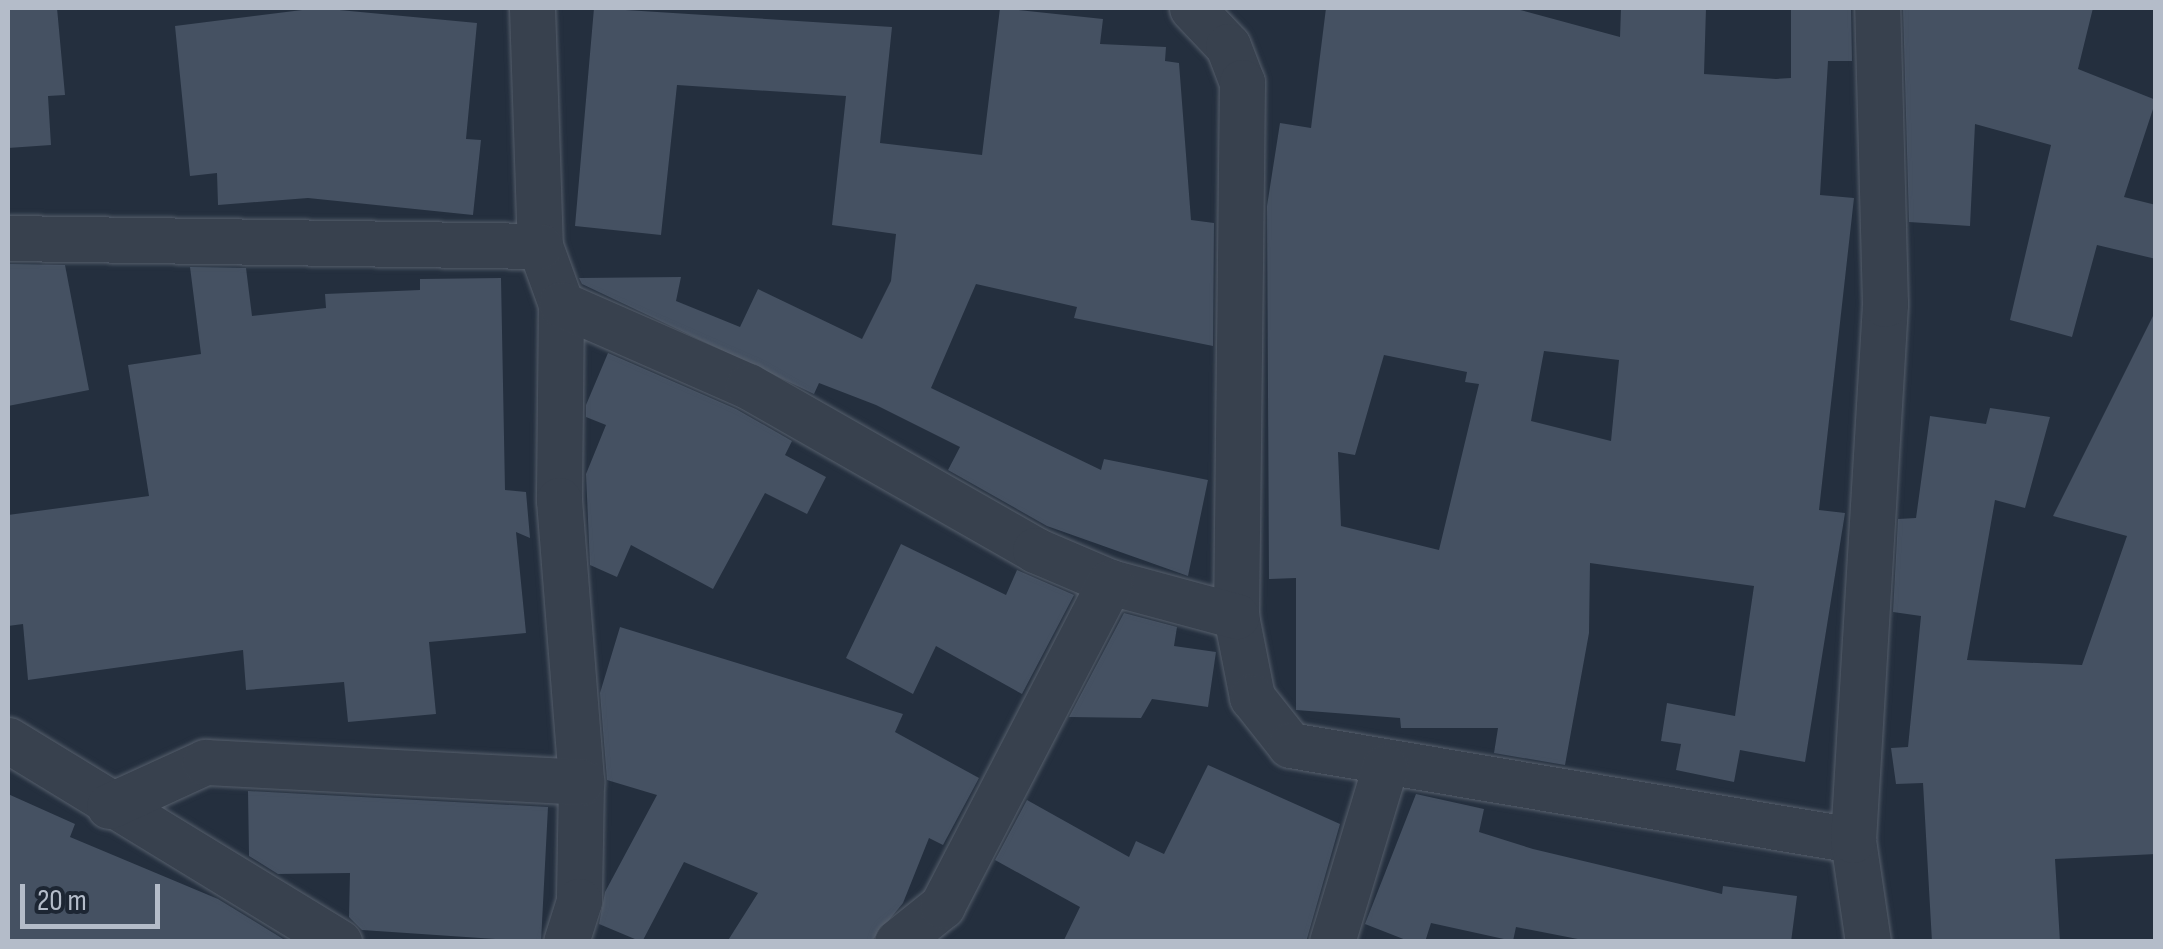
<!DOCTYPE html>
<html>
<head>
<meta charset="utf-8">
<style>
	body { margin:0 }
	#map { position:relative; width:2163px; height:949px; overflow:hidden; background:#242f3e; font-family:"Sofia Sans Condensed",sans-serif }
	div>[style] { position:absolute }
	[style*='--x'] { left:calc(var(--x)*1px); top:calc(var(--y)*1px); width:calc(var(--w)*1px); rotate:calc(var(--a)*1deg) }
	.building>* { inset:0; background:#455162 }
	.roads { filter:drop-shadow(0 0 2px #565f6c) drop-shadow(0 0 2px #565f6c) }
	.minor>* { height:45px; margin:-22.5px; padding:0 22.5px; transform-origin:22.5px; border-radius:22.5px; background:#38414e }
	span { translate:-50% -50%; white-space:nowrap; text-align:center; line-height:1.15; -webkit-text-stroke:8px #1d2633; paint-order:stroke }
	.frame { position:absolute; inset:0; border:10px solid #b4bcc9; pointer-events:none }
	.scale { position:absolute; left:20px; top:884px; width:140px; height:45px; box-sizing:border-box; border:5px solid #b4bcc9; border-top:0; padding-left:12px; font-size:30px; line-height:35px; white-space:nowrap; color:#b4bcc9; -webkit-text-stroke:8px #1d2633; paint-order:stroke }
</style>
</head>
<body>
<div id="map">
	<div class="building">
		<i style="clip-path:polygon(8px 8px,57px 8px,65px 95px,48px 96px,51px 145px,8px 148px)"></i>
		<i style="clip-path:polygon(318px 8px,477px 23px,466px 139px,481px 140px,473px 215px,308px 198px,218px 205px,217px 173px,190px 176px,175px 26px)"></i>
		<i style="clip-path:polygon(594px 8px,892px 27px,880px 143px,982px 155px,1000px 8px,1103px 19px,1100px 44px,1166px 47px,1165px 61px,1179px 63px,1191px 220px,1214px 223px,1213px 346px,1074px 318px,1077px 307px,976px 284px,931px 388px,1101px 470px,1104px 459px,1208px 480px,1188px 576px,1047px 526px,948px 470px,960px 447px,876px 405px,819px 383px,814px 394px,582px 284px,579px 278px,681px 277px,676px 301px,740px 327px,758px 289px,862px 339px,891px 281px,896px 234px,832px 225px,846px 96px,677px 85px,661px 235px,575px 226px)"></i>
		<i style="clip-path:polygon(evenodd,1326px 8px,1513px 8px,1620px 37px,1621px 8px,1706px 8px,1704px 74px,1776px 79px,1791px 78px,1791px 8px,1851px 8px,1852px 61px,1828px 61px,1820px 195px,1854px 198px,1819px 510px,1845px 513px,1805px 762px,1740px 750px,1734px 782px,1676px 770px,1681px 744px,1661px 741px,1667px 703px,1735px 716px,1754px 586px,1590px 563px,1589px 633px,1565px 765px,1494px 753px,1498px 728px,1401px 728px,1400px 718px,1296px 710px,1296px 578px,1269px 579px,1267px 206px,1280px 123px,1311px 128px,1326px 8px,1544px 351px,1619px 360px,1611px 441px,1531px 421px,1544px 351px,1326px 8px,1384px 355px,1467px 372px,1465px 382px,1479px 384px,1439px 550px,1341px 526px,1338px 452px,1355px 455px,1384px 355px)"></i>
		<i style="clip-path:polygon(1903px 8px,2093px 8px,2078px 69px,2156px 100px,2124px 197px,2156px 205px,2156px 259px,2097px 245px,2072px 337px,2010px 320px,2051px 145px,1975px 124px,1970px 226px,1909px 222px)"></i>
		<i style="clip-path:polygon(8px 264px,65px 265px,89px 390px,8px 406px)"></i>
		<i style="clip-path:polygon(190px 267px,246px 268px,252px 316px,326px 308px,325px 294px,420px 290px,420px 279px,501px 278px,505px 490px,526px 492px,530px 538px,516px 532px,526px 633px,429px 642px,436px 714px,348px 722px,344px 682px,246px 690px,243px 650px,28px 680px,23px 624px,8px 626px,8px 515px,149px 496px,128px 365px,201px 354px)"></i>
		<i style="clip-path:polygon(2156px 310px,2156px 854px,2055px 859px,2060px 942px,1932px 942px,1923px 783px,1896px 784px,1891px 748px,1908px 747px,1921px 616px,1893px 612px,1898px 519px,1916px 518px,1930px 416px,1986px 424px,1990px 408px,2050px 417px,2025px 508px,1995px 500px,1967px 660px,2082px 665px,2127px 536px,2053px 516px)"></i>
		<i style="clip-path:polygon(608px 353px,736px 409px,792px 441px,785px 455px,826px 477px,807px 514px,765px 493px,713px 589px,631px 545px,617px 577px,590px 565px,586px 474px,606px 425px,586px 417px,586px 405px)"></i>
		<i style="clip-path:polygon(901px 544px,1006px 595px,1017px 570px,1074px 595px,1022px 694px,936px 646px,913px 694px,846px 658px)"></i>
		<i style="clip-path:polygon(1124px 613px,1177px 627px,1174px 646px,1216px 652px,1208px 707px,1152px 699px,1141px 718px,1069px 717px)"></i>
		<i style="clip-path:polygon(620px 627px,903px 714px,895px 732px,979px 778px,943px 845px,929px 838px,903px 903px,871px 942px,727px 942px,758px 893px,684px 862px,642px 942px,599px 924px,605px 892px,657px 795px,607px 780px,600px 693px)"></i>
		<i style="clip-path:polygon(1208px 765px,1340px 824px,1306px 942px,1063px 942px,1080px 907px,995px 860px,1027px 800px,1129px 857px,1136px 841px,1164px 854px)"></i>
		<i style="clip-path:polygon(248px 791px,548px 807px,541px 942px,362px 930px,349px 917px,350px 873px,278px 874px,249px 856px)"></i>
		<i style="clip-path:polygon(8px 794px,75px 824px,70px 837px,218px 899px,288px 942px,8px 942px)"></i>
		<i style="clip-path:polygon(1416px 794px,1484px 809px,1479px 832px,1533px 849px,1722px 894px,1723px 886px,1797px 896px,1791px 942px,1593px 942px,1516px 927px,1513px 941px,1431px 923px,1425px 942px,1411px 942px,1365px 924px)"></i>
	</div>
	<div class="roads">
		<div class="minor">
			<i style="--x:532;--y:8;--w:238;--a:88.1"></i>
			<i style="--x:540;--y:246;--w:62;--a:70.1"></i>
			<i style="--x:561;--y:304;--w:196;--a:90.6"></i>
			<i style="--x:559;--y:500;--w:283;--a:85.5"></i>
			<i style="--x:581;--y:782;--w:119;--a:91"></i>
			<i style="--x:579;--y:901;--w:43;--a:107.6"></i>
			<i style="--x:1192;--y:8;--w:52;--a:46.5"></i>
			<i style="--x:1228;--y:46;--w:39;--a:69"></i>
			<i style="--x:1242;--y:82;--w:534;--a:90.64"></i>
			<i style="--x:1236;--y:616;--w:83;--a:78.8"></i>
			<i style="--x:1252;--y:697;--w:61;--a:51.6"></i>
			<i style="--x:1290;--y:745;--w:571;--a:9.58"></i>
			<i style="--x:8;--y:238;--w:532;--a:0.86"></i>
			<i style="--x:561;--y:304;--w:204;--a:23.7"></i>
			<i style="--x:748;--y:386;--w:331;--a:29.7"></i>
			<i style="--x:1035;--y:550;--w:82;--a:23.1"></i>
			<i style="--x:1110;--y:582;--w:131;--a:15.1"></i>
			<i style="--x:8;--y:740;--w:388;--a:31.4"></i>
			<i style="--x:109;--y:806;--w:106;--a:-24.6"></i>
			<i style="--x:205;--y:762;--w:377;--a:3"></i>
			<i style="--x:897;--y:942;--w:58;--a:-38.7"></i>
			<i style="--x:942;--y:906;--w:365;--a:-62.6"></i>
			<i style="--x:1332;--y:942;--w:183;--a:-73.2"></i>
			<i style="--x:1868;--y:942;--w:103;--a:-98.4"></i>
			<i style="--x:1853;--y:840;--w:537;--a:-86.58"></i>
			<i style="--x:1885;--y:304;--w:296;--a:-91.5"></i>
		</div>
	</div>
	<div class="frame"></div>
	<div class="scale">20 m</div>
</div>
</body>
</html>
